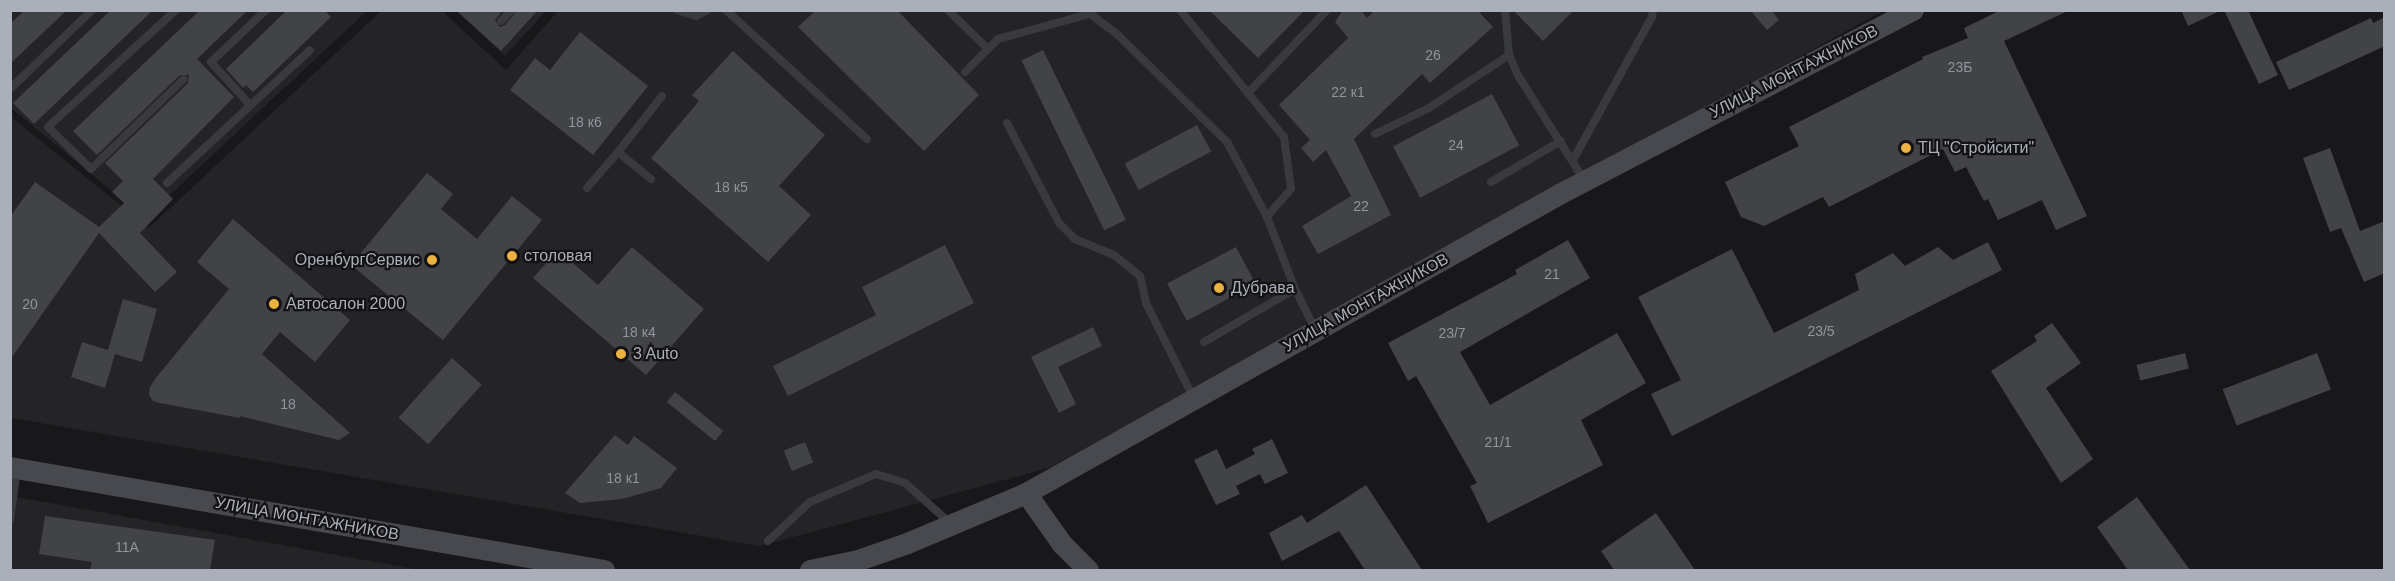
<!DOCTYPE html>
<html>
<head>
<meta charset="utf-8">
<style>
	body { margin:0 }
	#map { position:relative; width:2395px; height:581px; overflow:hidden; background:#18181a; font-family:Helvetica,sans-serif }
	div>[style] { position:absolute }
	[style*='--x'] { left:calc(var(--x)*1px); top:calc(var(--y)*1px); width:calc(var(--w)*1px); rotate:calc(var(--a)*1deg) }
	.built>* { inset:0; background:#242427 }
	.building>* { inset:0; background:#424347; transform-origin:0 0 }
	.service>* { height:8px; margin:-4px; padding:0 4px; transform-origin:4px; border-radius:4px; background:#393a3f }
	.secondary>* { height:21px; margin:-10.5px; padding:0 10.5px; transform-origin:10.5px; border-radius:10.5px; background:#47494f }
	.dots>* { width:16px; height:16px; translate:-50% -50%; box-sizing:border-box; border:3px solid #131315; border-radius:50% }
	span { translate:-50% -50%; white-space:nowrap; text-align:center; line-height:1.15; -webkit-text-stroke:4.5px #131315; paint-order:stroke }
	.number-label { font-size:14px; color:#91949c }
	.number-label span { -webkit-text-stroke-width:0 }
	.street-label { font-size:16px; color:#abafb9 }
	.poi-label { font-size:16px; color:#abafb9 }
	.left { translate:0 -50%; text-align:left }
	.right { translate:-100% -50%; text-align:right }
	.frame { position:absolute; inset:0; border:12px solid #abafb9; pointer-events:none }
</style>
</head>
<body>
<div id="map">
	<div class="built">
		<i style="clip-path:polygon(559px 10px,1883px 11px,1049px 468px,760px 546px,11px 418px,10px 116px,149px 228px,381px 11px,442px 11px,506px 70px)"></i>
		<i style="clip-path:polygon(10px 11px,367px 11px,145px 218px,11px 108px)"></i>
		<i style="clip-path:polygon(456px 11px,546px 11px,505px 56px)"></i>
		<i style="clip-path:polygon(11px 496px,420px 570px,11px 570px)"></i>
	</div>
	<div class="building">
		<i style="clip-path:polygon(25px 10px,67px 10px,10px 64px,10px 24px)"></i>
		<i style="clip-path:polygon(111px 10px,153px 10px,34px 124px,13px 103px)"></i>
		<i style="clip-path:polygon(200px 10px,248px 10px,197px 59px,234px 97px,153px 179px,173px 199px,140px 233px,177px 272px,155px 292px,99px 233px,10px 360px,10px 217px,35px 182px,99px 227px,124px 203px,112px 192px,123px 181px,105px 163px,188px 83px,189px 75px,180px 75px,97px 155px,73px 131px)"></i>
		<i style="clip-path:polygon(287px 10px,324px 10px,331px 17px,253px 92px,246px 85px,243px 88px,226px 69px)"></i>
		<i style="clip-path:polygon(456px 10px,503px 10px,495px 20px,500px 27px,505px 25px,518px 10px,538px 10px,501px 51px)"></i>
		<i style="clip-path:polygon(816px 10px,897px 10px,979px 95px,924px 151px,798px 27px)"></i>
		<i style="clip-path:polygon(1209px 10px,1305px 10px,1258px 58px)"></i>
		<i style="clip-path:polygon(1343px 10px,1361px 10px,1367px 18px,1375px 10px,1477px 10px,1493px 27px,1430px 83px,1422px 74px,1354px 139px,1391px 215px,1318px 254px,1302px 226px,1351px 196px,1326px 150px,1313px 162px,1301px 148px,1310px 140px,1279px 105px,1348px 38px,1335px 22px)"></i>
		<i style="clip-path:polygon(1513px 10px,1574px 10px,1543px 41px)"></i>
		<i style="clip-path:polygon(1750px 10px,1771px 10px,1779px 20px,1767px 30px)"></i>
		<i style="clip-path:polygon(2001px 10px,2070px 10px,2004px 41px,2087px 216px,2056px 230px,2042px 200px,1998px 220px,1988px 199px,1984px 201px,1966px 167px,1955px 172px,1943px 149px,1829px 207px,1823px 197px,1764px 226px,1741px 217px,1725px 182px,1799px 146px,1789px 127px,1923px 59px,1922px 57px,1968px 38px,1964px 28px)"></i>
		<i style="clip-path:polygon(2181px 10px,2222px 10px,2188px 26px)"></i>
		<i style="clip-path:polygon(2224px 10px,2248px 10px,2278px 75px,2259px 84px)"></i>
		<i style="clip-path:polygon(2385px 17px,2385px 46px,2289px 90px,2276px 62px,2371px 18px,2373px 23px)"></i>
		<i style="clip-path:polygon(580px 32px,648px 86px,593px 155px,510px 90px,535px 58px,550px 70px)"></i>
		<i style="left:1043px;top:50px;width:189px;height:24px;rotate:64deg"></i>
		<i style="clip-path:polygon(733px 51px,825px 135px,779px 186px,811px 215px,768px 262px,651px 158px,699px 101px,692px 95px)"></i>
		<i style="left:1492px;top:94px;width:58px;height:112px;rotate:62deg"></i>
		<i style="left:1197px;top:125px;width:30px;height:82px;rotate:62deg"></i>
		<i style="clip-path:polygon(2330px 148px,2360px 231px,2385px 221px,2385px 273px,2364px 282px,2341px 228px,2330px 232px,2303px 158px)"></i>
		<i style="clip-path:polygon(427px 173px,453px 194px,441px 209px,477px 239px,512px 196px,542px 220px,443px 340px,351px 265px)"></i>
		<i style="clip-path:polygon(233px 219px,350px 320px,315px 362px,280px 332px,262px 354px,350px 433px,339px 440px,240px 416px,240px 418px,160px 403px,153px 401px,149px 395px,150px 387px,155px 379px,229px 289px,197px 262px)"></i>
		<i style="clip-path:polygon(1568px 240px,1590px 278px,1460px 352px,1490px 405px,1617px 333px,1646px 383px,1581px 420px,1603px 465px,1488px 523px,1470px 486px,1477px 483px,1416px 376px,1408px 381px,1388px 343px,1517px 274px,1515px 270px)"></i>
		<i style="clip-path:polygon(1988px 242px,2002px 270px,1672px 436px,1651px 394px,1681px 380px,1638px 297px,1732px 249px,1774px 333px,1859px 290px,1855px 274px,1893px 253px,1905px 266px,1938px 247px,1953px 260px)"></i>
		<i style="clip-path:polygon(945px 245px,974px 303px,788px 396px,773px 366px,876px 315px,862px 287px)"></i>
		<i style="clip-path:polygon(632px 247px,704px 309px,646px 375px,533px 278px,558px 250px,598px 285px)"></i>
		<i style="left:1236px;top:247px;width:42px;height:78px;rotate:62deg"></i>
		<i style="clip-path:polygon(123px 299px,157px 309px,142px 362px,115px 354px,105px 388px,71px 377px,82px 342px,108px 350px)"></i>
		<i style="clip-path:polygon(2052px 323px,2081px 363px,2046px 388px,2093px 459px,2061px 483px,1991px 371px,2037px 341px,2034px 336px)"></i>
		<i style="clip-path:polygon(1093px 327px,1102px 346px,1058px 367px,1076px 404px,1059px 413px,1031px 357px)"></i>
		<i style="left:2185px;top:353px;width:16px;height:50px;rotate:76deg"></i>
		<i style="left:2317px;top:353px;width:39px;height:101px;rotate:69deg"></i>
		<i style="left:452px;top:358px;width:40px;height:80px;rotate:42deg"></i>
		<i style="left:675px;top:392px;width:62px;height:13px;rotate:39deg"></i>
		<i style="clip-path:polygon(615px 435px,628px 445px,634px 436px,677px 468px,661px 488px,622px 499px,580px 503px,565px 493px)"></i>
		<i style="clip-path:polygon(1272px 439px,1288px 473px,1265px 484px,1260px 474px,1236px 486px,1240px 494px,1216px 505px,1194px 460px,1217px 449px,1226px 469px,1255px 454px,1252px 449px)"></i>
		<i style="left:805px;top:442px;width:22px;height:23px;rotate:68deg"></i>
		<i style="clip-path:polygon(1366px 485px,1422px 570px,1365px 570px,1339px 531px,1282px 561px,1269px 533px,1302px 515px,1307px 523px)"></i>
		<i style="clip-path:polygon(2137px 497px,2190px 570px,2128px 570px,2097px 527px)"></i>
		<i style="clip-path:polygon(1656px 513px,1695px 570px,1614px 570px,1601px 551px)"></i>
		<i style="clip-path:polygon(45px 516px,215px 540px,210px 570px,90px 570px,92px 562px,39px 554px)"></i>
	</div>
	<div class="service">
		<i style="--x:176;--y:10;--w:173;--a:137.6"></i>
		<i style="--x:48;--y:127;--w:60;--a:44.3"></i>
		<i style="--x:91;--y:169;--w:129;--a:-44.1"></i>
		<i style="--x:677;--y:10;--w:20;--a:18"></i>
		<i style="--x:696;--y:16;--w:13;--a:-27"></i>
		<i style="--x:726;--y:10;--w:191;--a:42.5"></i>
		<i style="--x:948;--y:10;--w:56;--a:44.3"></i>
		<i style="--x:1085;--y:10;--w:41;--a:37.1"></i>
		<i style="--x:1118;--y:35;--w:153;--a:44.5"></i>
		<i style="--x:1227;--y:142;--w:85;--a:61.9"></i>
		<i style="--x:1267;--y:217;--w:77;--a:68.7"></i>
		<i style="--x:1295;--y:289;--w:45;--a:63.4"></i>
		<i style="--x:1180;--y:10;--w:164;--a:50.7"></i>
		<i style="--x:1284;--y:137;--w:52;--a:82.3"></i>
		<i style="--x:1291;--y:189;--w:37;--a:131"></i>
		<i style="--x:1505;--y:10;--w:45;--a:84.9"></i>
		<i style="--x:1509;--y:55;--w:24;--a:66"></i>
		<i style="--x:1519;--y:77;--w:122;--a:57.7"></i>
		<i style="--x:501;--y:21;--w:16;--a:-45"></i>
		<i style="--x:965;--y:72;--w:47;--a:-45"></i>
		<i style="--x:998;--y:39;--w:94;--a:-15.4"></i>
		<i style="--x:10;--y:89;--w:114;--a:-43.9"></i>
		<i style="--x:1248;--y:93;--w:115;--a:-46.4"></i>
		<i style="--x:250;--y:105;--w:58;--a:-132.2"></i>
		<i style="--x:211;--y:62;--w:76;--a:-43.4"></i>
		<i style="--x:1007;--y:123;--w:113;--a:62.5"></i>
		<i style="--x:1059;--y:223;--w:23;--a:45"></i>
		<i style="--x:1075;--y:239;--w:42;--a:22.3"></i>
		<i style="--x:1114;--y:255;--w:33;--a:39"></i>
		<i style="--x:1140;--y:276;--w:28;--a:77"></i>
		<i style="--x:1146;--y:303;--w:105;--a:63.4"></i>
		<i style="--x:1375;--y:134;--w:60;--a:-25.7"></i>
		<i style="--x:1429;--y:108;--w:96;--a:-33.5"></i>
		<i style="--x:1573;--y:160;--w:163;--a:-61.1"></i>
		<i style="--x:1652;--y:17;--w:7;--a:-82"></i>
		<i style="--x:651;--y:179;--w:43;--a:-140.7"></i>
		<i style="--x:618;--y:152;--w:71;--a:-51.8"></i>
		<i style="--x:1491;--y:182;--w:81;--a:-30.4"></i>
		<i style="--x:167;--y:183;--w:195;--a:-42.9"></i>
		<i style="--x:587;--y:188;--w:48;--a:-49.3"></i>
		<i style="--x:1204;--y:342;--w:105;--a:-30.2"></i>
		<i style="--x:10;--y:520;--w:51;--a:-82.2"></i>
		<i style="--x:768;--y:541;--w:57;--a:-42.9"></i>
		<i style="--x:810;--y:502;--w:72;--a:-23"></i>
		<i style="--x:876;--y:474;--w:30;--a:17"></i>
		<i style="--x:905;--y:483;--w:59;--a:41.6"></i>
	</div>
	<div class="secondary">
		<i style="--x:10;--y:467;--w:603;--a:9.84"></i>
		<i style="--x:1026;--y:493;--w:62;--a:54.8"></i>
		<i style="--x:1062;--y:544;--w:37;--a:45"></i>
		<i style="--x:810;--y:570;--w:49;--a:-11.8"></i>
		<i style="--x:858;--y:560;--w:52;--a:-19.1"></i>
		<i style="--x:907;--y:543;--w:129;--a:-22.8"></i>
		<i style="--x:1026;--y:493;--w:611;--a:-29.29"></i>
		<i style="--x:1559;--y:194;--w:399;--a:-27.5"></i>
	</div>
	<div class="dots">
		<i style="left:1906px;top:148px;background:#ebb23f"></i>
		<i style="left:512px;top:256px;background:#ebb23f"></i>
		<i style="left:432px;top:260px;background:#ebb23f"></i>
		<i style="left:1219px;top:288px;background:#ebb23f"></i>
		<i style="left:274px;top:304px;background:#ebb23f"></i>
		<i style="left:621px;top:354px;background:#ebb23f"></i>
	</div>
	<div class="number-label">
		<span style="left:1433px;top:55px">26</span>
		<span style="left:1960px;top:67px">23Б</span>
		<span style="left:1348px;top:92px">22 к1</span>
		<span style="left:585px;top:122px">18 к6</span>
		<span style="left:1456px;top:145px">24</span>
		<span style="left:731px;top:187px">18 к5</span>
		<span style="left:1361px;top:206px">22</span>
		<span style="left:1552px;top:274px">21</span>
		<span style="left:30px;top:304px">20</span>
		<span style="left:1821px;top:331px">23/5</span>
		<span style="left:639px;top:332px">18 к4</span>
		<span style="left:1452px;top:333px">23/7</span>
		<span style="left:288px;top:404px">18</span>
		<span style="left:1498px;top:442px">21/1</span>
		<span style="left:623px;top:478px">18 к1</span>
		<span style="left:127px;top:547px">11А</span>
	</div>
	<div class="street-label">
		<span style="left:1794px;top:72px;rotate:-27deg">УЛИЦА МОНТАЖНИКОВ</span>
		<span style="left:1366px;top:303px;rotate:-29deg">УЛИЦА МОНТАЖНИКОВ</span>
		<span style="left:307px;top:519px;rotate:10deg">УЛИЦА МОНТАЖНИКОВ</span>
	</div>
	<div class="poi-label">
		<span class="left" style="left:1918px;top:148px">ТЦ "Стройсити"</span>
		<span class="left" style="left:524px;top:256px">столовая</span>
		<span class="right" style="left:420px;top:260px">ОренбургСервис</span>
		<span class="left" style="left:1231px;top:288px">Дубрава</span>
		<span class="left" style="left:286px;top:304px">Автосалон 2000</span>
		<span class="left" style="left:633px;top:354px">3 Auto</span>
	</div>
	<div class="frame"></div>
</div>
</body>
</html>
